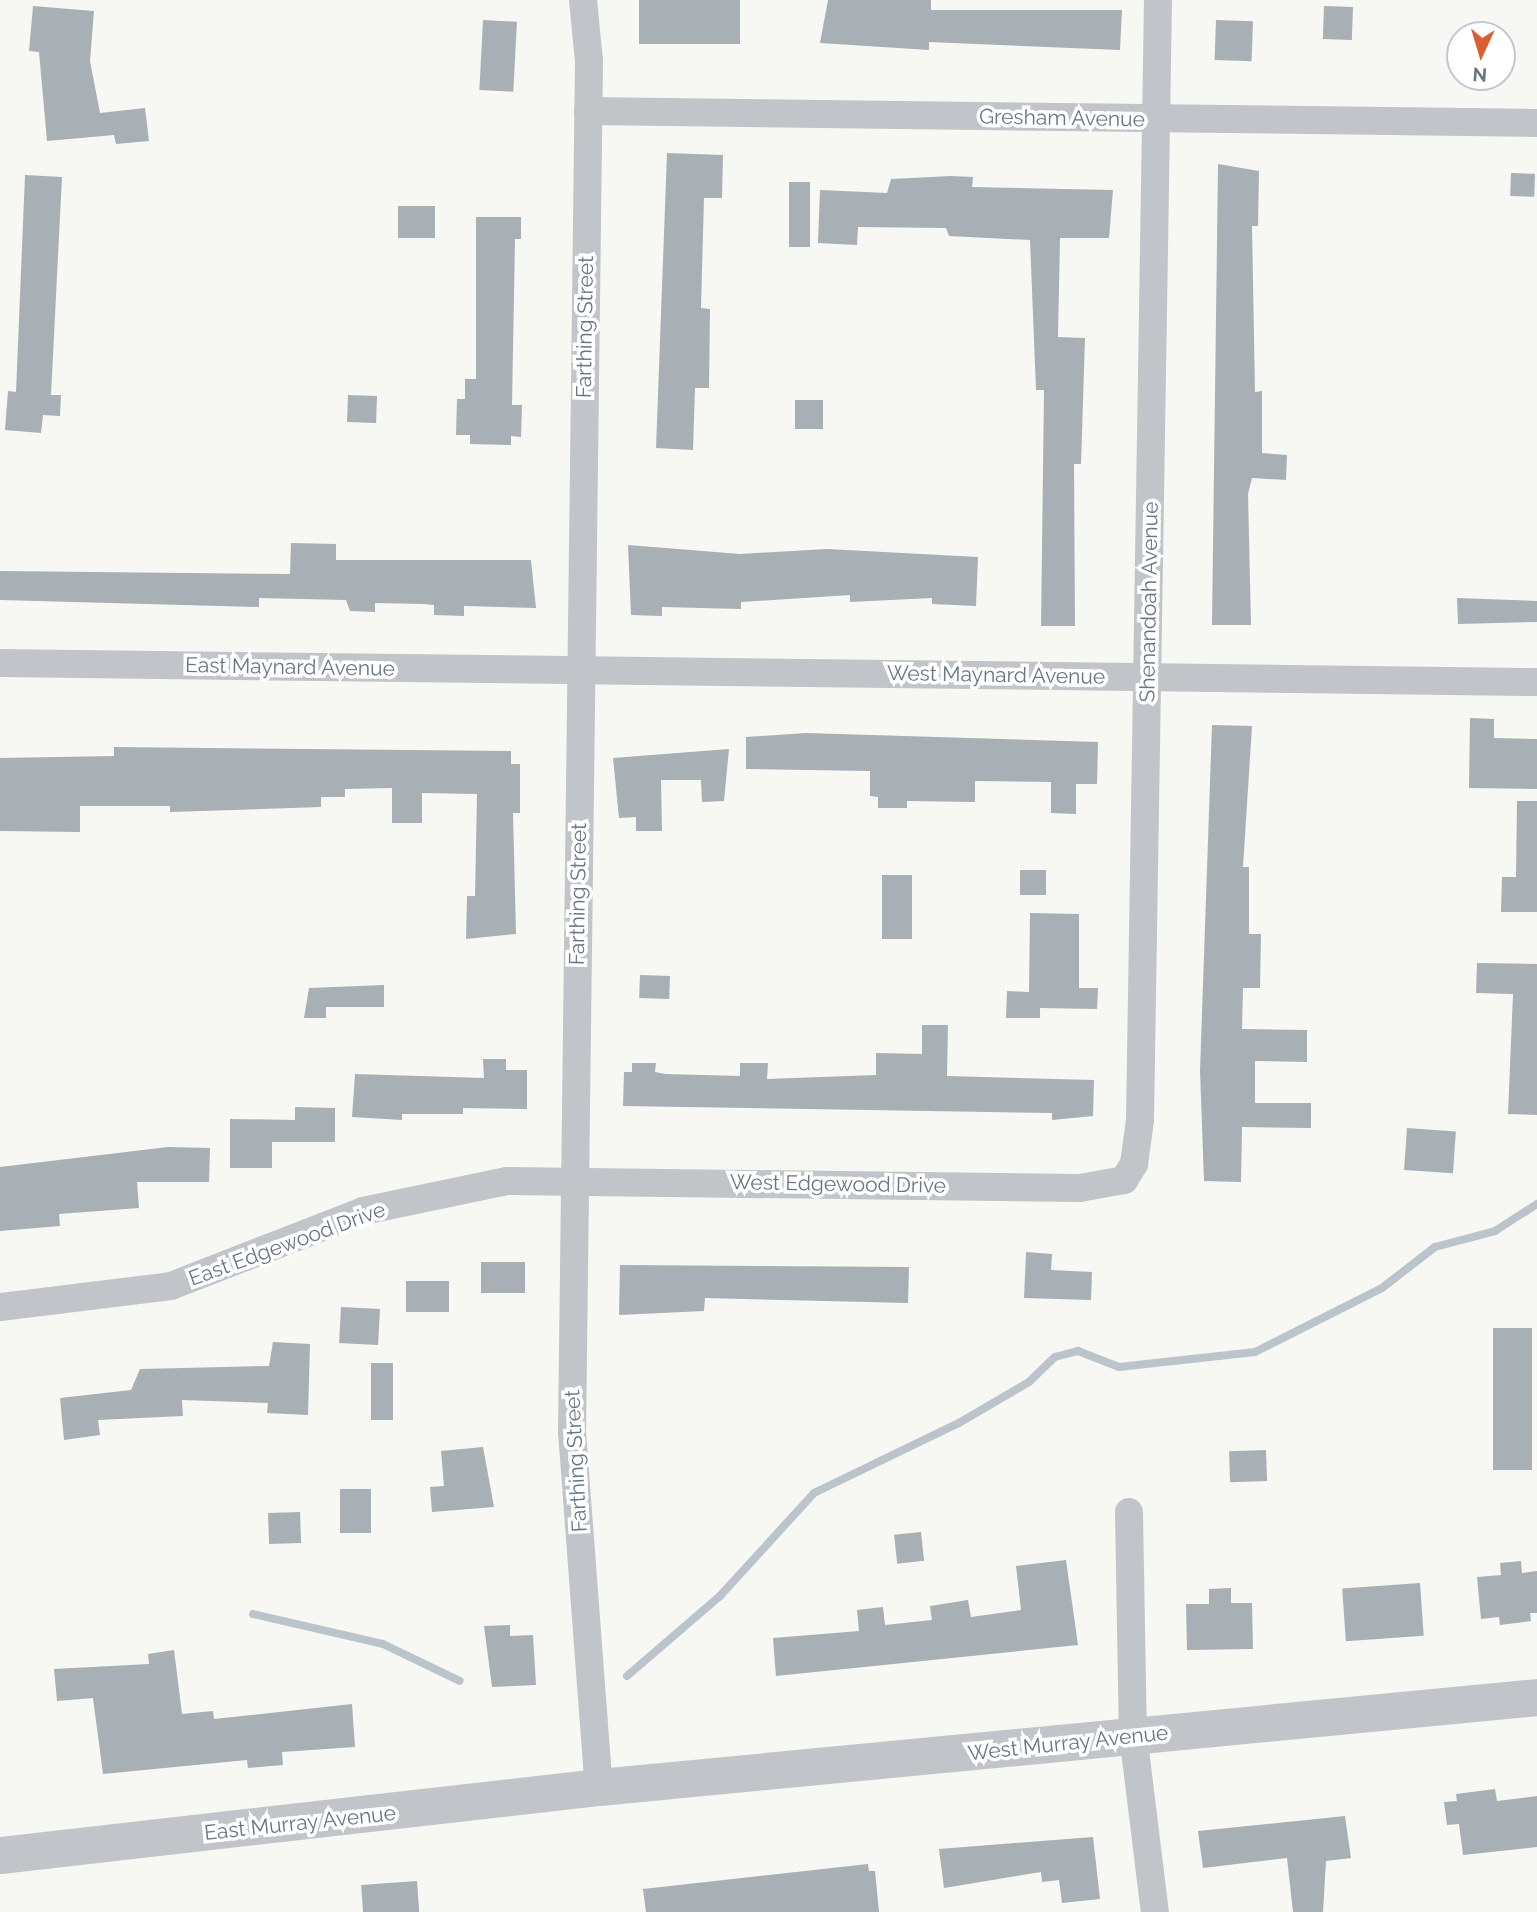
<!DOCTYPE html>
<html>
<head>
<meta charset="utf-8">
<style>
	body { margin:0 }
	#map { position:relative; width:1537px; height:1912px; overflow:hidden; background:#f7f7f4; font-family:Raleway,sans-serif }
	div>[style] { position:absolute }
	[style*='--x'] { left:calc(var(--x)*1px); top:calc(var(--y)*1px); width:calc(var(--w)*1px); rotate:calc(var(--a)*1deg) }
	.stream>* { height:8px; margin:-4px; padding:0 4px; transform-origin:4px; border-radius:4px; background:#bbc4ca }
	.building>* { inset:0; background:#a8afb5; transform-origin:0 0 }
	.minor>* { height:28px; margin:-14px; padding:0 14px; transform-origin:14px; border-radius:14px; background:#c1c4c8 }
	.tertiary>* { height:37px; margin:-18.5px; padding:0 18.5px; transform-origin:18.5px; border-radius:18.5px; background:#c1c4c8 }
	span { translate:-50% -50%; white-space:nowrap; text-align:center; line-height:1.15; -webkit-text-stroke:7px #fff; paint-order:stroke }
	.street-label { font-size:21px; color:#687684 }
	.north { position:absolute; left:1446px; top:21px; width:70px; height:70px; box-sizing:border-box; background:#fff; border:2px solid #c3c8ce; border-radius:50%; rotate:184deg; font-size:19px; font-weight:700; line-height:28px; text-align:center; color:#687684 }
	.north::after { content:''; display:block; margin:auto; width:24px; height:32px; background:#da6031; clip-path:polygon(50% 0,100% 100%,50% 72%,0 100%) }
</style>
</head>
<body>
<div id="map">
	<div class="stream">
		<i style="--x:253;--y:1614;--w:133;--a:13"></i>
		<i style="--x:383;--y:1644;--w:85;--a:25.7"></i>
		<i style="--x:627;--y:1676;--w:123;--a:-40.7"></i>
		<i style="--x:720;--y:1596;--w:139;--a:-47.6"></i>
		<i style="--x:814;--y:1493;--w:161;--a:-25.8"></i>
		<i style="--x:959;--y:1423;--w:81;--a:-30.4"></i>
		<i style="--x:1029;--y:1382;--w:36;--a:-44"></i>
		<i style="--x:1055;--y:1357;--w:24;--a:-15"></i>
		<i style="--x:1078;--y:1351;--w:44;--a:21.3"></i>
		<i style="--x:1119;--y:1367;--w:137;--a:-6.3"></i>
		<i style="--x:1255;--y:1352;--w:142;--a:-26.7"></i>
		<i style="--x:1382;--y:1288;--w:67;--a:-37.7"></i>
		<i style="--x:1435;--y:1247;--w:62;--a:-14.9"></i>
		<i style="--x:1495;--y:1231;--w:50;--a:-32.7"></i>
	</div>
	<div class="building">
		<i style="left:639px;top:0;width:101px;height:44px"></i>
		<i style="clip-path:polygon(828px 0,931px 0,931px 10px,1122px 10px,1120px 50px,929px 42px,929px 50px,820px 43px)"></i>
		<i style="clip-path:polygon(33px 6px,94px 11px,90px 61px,100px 113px,145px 108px,149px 141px,116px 144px,114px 135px,47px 141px,39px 52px,29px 51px)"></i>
		<i style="left:1324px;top:6px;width:29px;height:33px;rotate:2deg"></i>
		<i style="left:483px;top:20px;width:34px;height:70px;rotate:3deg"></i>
		<i style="left:1216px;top:20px;width:37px;height:40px;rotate:2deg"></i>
		<i style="clip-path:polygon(667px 153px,723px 155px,722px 198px,704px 198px,701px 308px,710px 309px,709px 388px,695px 388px,693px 450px,656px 448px)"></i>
		<i style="clip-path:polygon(1218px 164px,1259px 171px,1258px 226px,1252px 226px,1255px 392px,1262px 391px,1262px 453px,1287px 455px,1286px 480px,1252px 478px,1248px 494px,1251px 625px,1212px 625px)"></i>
		<i style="left:1511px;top:173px;width:24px;height:23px;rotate:2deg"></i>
		<i style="clip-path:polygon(25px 175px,62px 177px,51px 395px,61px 395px,60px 416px,43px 415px,41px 433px,5px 430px,8px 391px,16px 392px)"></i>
		<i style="clip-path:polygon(951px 176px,973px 177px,972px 187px,1113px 190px,1109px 238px,1060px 238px,1058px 337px,1085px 338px,1081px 464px,1074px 464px,1075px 626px,1041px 626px,1044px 390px,1036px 390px,1030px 240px,949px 236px,946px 228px,858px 227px,857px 245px,818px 243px,820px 190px,887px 193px,891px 179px)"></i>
		<i style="left:789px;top:182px;width:21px;height:65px"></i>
		<i style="left:398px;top:206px;width:37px;height:32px"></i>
		<i style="clip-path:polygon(476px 217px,521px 217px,521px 239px,515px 239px,512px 405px,522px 405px,521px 437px,511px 436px,511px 445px,470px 444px,470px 435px,456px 435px,457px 399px,465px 399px,465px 379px,476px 379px)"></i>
		<i style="left:348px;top:395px;width:29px;height:27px;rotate:2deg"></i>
		<i style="left:795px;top:400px;width:28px;height:29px"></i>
		<i style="clip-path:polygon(291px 543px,336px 544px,336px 560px,531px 560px,536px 608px,464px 606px,464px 616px,434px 615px,434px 605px,424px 604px,375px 603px,375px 612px,350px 611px,346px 600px,259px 598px,259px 607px,0 600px,0 571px,290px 574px)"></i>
		<i style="clip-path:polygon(628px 545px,740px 554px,827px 549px,978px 557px,976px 606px,932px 604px,932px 598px,850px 602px,850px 595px,741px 602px,741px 609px,662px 607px,662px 616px,631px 615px)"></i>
		<i style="clip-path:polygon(1457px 598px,1537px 601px,1537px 622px,1458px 624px)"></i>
		<i style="clip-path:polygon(1470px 718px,1494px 719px,1494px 738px,1537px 739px,1537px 789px,1469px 788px)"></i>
		<i style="clip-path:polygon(1212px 725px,1252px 726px,1243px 867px,1249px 867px,1249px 934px,1261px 934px,1260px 988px,1243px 988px,1242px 1029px,1307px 1030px,1307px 1062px,1255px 1061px,1255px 1103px,1311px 1103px,1311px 1128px,1242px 1127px,1241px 1182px,1204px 1181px,1200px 1071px)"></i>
		<i style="clip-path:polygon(806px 733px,1098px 742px,1097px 784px,1076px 784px,1076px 814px,1051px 813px,1051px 782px,975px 781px,975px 802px,907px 801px,907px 808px,878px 808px,878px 797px,870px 796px,870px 771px,746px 769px,746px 737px)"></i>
		<i style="clip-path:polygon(114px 747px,511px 751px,511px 764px,520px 764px,520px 813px,513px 813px,516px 934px,466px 939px,467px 896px,475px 896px,477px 794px,422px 793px,422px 823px,392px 823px,392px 788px,345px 789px,345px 797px,321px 797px,321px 807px,170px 812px,170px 806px,80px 806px,80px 832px,0 831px,0 758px,114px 756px)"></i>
		<i style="clip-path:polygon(729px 749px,724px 801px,702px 802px,701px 780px,661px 780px,662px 831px,636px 831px,636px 817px,619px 818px,613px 758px)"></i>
		<i style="clip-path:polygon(1517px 801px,1537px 801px,1537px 912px,1501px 912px,1502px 877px,1516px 877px)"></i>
		<i style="left:1020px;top:870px;width:26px;height:25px"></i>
		<i style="left:882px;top:875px;width:30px;height:64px"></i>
		<i style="clip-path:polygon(1030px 913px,1079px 914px,1079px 988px,1098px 988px,1097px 1009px,1040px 1008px,1040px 1018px,1006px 1018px,1007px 991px,1029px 992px)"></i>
		<i style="clip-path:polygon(1477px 963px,1537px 964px,1537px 1115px,1508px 1114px,1513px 994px,1476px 993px)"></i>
		<i style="left:640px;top:975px;width:30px;height:23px;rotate:2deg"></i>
		<i style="clip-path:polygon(384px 985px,384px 1007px,326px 1007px,326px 1018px,304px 1018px,309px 988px)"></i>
		<i style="clip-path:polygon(922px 1025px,948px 1025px,947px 1076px,1094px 1080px,1093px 1116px,1052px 1120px,1052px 1113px,623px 1106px,624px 1072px,632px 1072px,632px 1063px,656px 1063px,655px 1072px,665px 1074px,740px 1076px,740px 1063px,768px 1063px,767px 1079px,876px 1075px,876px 1053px,922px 1054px)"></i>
		<i style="clip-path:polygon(483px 1059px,506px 1059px,506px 1070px,527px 1070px,527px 1109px,463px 1108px,463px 1114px,402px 1114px,402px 1120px,352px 1117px,355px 1074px,484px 1078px)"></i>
		<i style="clip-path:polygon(295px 1107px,335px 1108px,335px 1142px,272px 1142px,272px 1168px,230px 1168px,230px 1119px,295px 1120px)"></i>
		<i style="left:1407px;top:1128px;width:49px;height:42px;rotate:4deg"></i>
		<i style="clip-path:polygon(168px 1147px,210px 1148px,209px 1182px,137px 1182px,139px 1208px,59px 1214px,60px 1226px,0 1231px,0 1167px)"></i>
		<i style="clip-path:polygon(1026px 1252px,1052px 1254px,1051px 1270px,1092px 1272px,1091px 1300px,1024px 1298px)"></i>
		<i style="left:481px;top:1262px;width:44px;height:31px"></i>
		<i style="clip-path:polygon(620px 1265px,909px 1267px,908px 1303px,705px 1298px,704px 1311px,619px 1315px)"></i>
		<i style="left:406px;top:1281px;width:43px;height:31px"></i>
		<i style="left:341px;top:1307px;width:39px;height:36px;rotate:3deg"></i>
		<i style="left:1493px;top:1328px;width:39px;height:142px"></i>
		<i style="clip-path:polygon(273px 1342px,310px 1344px,308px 1415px,267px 1413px,268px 1403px,182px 1400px,183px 1416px,98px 1420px,100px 1435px,64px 1440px,60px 1398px,131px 1390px,140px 1369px,269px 1366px)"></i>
		<i style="left:371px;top:1363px;width:22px;height:57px"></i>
		<i style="clip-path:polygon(483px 1447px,494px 1507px,432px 1512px,430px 1487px,444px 1486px,441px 1451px)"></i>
		<i style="left:1266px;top:1450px;width:31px;height:37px;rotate:88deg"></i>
		<i style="left:340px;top:1489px;width:31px;height:44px"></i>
		<i style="left:300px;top:1512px;width:31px;height:32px;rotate:88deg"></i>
		<i style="left:921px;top:1532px;width:29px;height:27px;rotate:84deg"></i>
		<i style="clip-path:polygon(1066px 1560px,1078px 1645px,776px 1676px,773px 1638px,859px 1631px,857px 1610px,883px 1607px,885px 1625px,932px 1620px,930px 1606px,968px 1600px,971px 1617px,1021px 1610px,1016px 1566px)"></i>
		<i style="clip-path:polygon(1521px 1561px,1522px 1573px,1537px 1571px,1537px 1613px,1530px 1613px,1531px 1621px,1500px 1625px,1499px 1617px,1481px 1619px,1477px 1577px,1501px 1575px,1500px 1563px)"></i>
		<i style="left:1420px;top:1583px;width:53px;height:78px;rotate:86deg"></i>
		<i style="clip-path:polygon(1231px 1588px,1231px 1603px,1252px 1603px,1253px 1649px,1187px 1650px,1186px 1604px,1209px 1604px,1209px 1589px)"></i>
		<i style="clip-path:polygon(510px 1625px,510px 1636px,533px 1635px,536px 1685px,492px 1687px,484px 1626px)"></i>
		<i style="clip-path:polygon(174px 1650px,182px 1714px,213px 1711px,214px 1719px,352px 1704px,355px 1747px,282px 1752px,283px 1765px,248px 1768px,247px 1760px,103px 1774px,93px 1698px,57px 1701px,54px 1669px,149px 1664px,148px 1654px)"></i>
		<i style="clip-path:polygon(1495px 1789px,1497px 1801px,1537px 1796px,1537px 1847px,1463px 1855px,1459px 1824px,1447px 1825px,1444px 1802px,1457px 1801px,1456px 1794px)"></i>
		<i style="clip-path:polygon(1345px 1816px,1351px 1858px,1326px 1861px,1323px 1912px,1293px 1912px,1287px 1858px,1203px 1868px,1198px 1831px)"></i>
		<i style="clip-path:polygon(1093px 1837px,1100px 1899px,1062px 1903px,1059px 1880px,1042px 1882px,1041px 1872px,944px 1888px,939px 1849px)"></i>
		<i style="clip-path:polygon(868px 1864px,869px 1871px,875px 1871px,879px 1912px,646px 1912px,643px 1889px)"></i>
		<i style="left:417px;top:1881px;width:31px;height:56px;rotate:86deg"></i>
	</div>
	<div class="minor">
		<i style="--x:583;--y:0;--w:61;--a:84.4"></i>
		<i style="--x:589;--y:61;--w:1371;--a:90.71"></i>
		<i style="--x:572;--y:1432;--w:356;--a:85.7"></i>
		<i style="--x:588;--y:111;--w:949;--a:0.72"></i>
		<i style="--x:0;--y:663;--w:1537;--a:0.71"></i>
		<i style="--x:0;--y:1307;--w:172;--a:-7"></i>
		<i style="--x:171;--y:1286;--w:206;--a:-21.3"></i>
		<i style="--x:363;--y:1211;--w:147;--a:-11.8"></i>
		<i style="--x:507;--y:1181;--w:573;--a:0.7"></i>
		<i style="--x:1080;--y:1188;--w:45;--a:-10.3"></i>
		<i style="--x:1124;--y:1180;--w:19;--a:-58"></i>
		<i style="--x:1134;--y:1164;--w:44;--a:-82.2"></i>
		<i style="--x:1140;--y:1120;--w:1120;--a:-89.08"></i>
		<i style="--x:1129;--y:1512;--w:222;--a:89"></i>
		<i style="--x:1133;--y:1734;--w:179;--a:83"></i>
	</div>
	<div class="tertiary">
		<i style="--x:0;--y:1855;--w:603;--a:-6.48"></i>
		<i style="--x:599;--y:1787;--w:942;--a:-5.48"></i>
	</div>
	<div class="street-label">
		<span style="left:1062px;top:118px;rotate:1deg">Gresham Avenue</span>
		<span style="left:585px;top:327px;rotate:-89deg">Farthing Street</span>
		<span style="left:1149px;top:602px;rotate:-89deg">Shenandoah Avenue</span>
		<span style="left:290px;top:667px;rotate:1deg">East Maynard Avenue</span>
		<span style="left:996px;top:675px;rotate:1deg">West Maynard Avenue</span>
		<span style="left:578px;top:894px;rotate:-89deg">Farthing Street</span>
		<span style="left:838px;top:1184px;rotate:1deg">West Edgewood Drive</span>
		<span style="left:287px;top:1244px;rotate:-20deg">East Edgewood Drive</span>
		<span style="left:576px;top:1461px;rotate:-93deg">Farthing Street</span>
		<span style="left:1068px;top:1743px;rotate:-6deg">West Murray Avenue</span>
		<span style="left:300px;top:1823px;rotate:-6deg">East Murray Avenue</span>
	</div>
	<div class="north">N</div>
</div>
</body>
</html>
